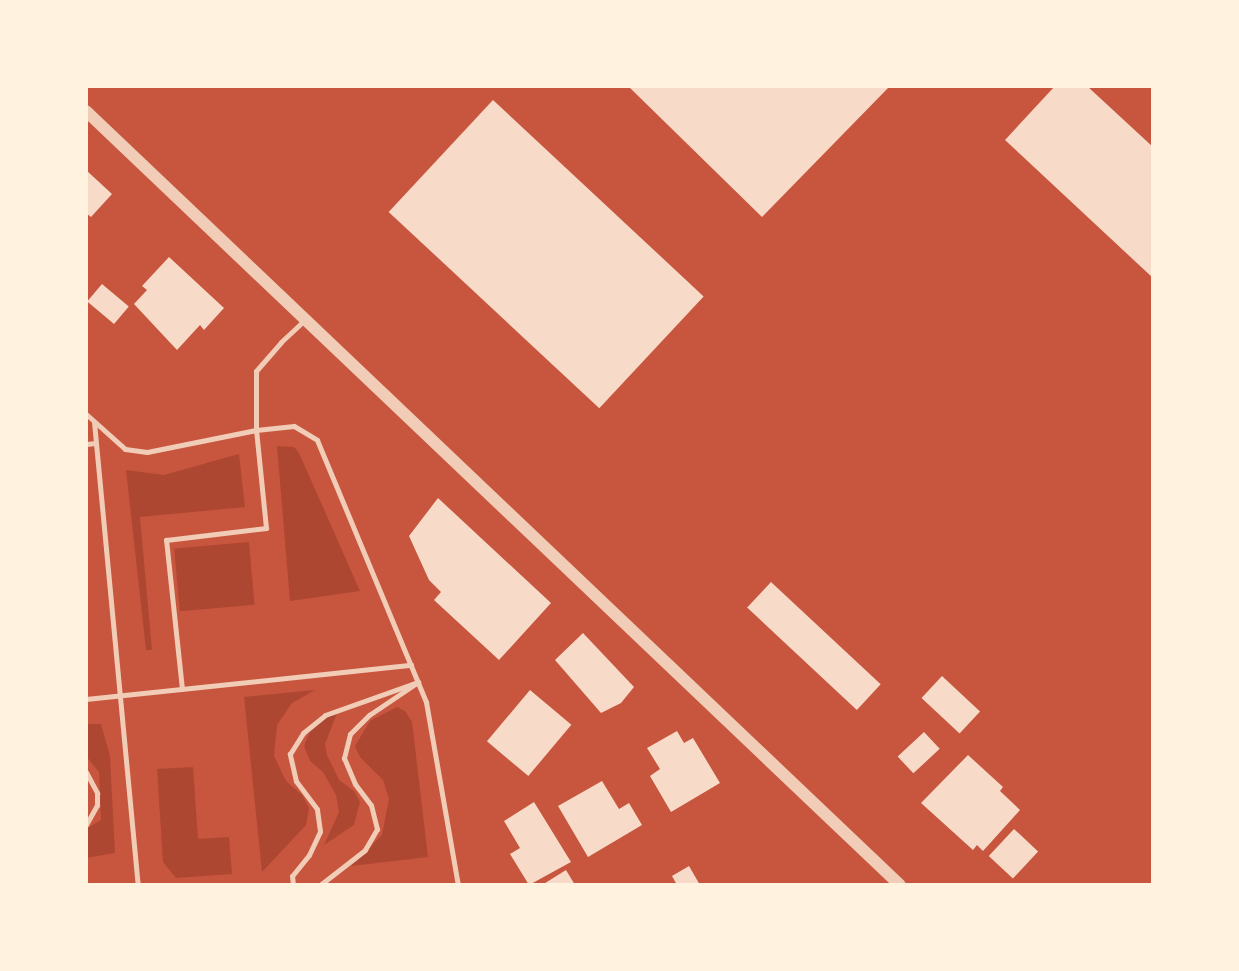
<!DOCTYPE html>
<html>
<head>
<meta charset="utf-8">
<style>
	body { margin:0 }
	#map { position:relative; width:1239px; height:971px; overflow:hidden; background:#c8553d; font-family:"Exo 2",sans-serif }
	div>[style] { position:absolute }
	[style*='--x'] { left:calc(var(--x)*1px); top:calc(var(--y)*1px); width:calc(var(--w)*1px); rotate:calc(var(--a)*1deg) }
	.green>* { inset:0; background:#ae4732; transform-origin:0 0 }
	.building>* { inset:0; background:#f7dbc8; transform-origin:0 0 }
	.service>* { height:5px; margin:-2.5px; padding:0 2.5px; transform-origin:2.5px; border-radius:2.5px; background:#f1ccb7 }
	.tertiary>* { height:12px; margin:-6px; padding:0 6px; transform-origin:6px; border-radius:6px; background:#f1ccb7 }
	span { translate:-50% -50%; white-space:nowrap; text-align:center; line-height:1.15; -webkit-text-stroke:5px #fff3e0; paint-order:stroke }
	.frame { position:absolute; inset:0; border:88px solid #fff3e0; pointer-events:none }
</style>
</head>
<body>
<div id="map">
	<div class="green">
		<i style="clip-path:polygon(277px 446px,294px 447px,299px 453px,360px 591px,290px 601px)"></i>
		<i style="clip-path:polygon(239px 454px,245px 507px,140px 517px,152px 650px,146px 650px,126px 470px,164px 475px)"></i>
		<i style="left:249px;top:542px;width:63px;height:75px;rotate:85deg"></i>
		<i style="clip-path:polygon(315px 690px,292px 703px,277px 725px,274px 756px,286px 781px,302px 795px,309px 808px,306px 825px,262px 872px,244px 697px)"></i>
		<i style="clip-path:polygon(397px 707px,405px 711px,412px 722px,428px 857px,351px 866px,382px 835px,389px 799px,383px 780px,360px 757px,355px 746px,370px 721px)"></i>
		<i style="clip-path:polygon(337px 713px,325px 744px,327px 755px,339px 780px,354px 791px,360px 802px,354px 825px,324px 845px,339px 812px,336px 795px,323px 772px,310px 761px,304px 746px,313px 723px)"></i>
		<i style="clip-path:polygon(86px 724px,101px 724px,110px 756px,115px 853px,86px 858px,86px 829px,101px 820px,99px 772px,86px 756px)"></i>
		<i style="clip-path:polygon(193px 767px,198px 839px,229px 837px,232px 874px,176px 878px,163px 862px,157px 769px)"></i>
	</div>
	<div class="building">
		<i style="clip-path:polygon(628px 86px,890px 86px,762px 217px)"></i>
		<i style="clip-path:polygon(1055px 86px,1087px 86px,1153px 147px,1153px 278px,1005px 140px)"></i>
		<i style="left:493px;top:100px;width:288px;height:153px;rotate:43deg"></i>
		<i style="clip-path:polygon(86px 170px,112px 194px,91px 217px,86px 213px)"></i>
		<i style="clip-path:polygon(169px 257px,224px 308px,204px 330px,200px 325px,177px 350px,134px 304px,147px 290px,142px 286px)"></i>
		<i style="left:102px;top:284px;width:35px;height:23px;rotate:40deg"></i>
		<i style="clip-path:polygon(438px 498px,551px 603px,499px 660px,434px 600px,441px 592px,429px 580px,409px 536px)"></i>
		<i style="left:771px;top:582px;width:150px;height:35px;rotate:43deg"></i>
		<i style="clip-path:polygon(583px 633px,634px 687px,621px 703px,601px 713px,555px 660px)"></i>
		<i style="left:942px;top:676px;width:52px;height:30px;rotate:43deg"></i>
		<i style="left:530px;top:690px;width:54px;height:67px;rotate:40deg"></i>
		<i style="clip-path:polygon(677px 731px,684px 743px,693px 738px,720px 783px,671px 812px,650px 776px,660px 769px,647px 748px)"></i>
		<i style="left:924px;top:732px;width:23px;height:36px;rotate:47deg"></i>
		<i style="clip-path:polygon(968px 755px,1003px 787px,1000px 791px,1020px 810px,983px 851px,977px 845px,973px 850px,921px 803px)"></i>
		<i style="clip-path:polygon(602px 781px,619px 809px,629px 803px,642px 825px,588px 857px,558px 806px)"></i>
		<i style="clip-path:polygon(534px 802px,571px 862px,529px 885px,510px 854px,520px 848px,504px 821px)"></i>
		<i style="left:1014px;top:829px;width:33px;height:37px;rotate:43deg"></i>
		<i style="clip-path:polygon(689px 866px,700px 885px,677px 885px,672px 876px)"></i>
		<i style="clip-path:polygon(566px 870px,575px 885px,542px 885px)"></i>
	</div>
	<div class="service">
		<i style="--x:86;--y:414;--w:52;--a:41.9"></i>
		<i style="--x:125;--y:449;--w:22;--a:8"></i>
		<i style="--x:147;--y:452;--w:111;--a:-11.4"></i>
		<i style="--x:256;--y:430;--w:38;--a:-6"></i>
		<i style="--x:294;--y:426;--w:27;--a:31"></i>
		<i style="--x:317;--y:440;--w:284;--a:67.4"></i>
		<i style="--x:426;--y:702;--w:186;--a:80.1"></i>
		<i style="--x:94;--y:422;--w:465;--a:84.6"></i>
		<i style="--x:86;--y:444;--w:10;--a:-6"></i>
		<i style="--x:182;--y:689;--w:150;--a:-96.1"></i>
		<i style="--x:166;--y:540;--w:101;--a:-6.8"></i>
		<i style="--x:266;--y:528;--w:99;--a:-95.8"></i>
		<i style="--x:256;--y:430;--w:59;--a:-90"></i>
		<i style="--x:256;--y:371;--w:38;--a:-49"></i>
		<i style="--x:281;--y:342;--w:33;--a:-43"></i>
		<i style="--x:86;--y:699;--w:327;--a:-6"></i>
		<i style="--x:86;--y:772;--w:24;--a:62"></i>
		<i style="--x:97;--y:793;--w:12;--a:90"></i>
		<i style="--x:97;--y:805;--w:23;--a:119"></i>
		<i style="--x:293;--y:885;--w:9;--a:-96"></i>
		<i style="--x:292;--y:876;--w:27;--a:-51"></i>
		<i style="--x:309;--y:855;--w:26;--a:-65"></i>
		<i style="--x:320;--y:831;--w:22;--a:-98"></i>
		<i style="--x:317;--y:809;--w:35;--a:-127"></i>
		<i style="--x:296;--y:781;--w:28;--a:-103"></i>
		<i style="--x:290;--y:754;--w:25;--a:-58"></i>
		<i style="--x:303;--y:733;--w:28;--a:-39"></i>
		<i style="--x:325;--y:715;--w:99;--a:-19.5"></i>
		<i style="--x:418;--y:682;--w:59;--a:146"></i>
		<i style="--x:369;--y:715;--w:27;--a:135"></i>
		<i style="--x:350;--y:734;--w:25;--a:104"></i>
		<i style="--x:344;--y:758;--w:28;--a:67"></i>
		<i style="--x:355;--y:784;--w:26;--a:53"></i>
		<i style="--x:371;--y:805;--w:25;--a:76"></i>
		<i style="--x:377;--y:829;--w:24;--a:120"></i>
		<i style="--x:365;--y:850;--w:57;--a:142.1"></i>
	</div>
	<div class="tertiary">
		<i style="--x:86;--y:111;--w:1123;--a:43.56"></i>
	</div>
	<div class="frame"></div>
</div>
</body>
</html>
